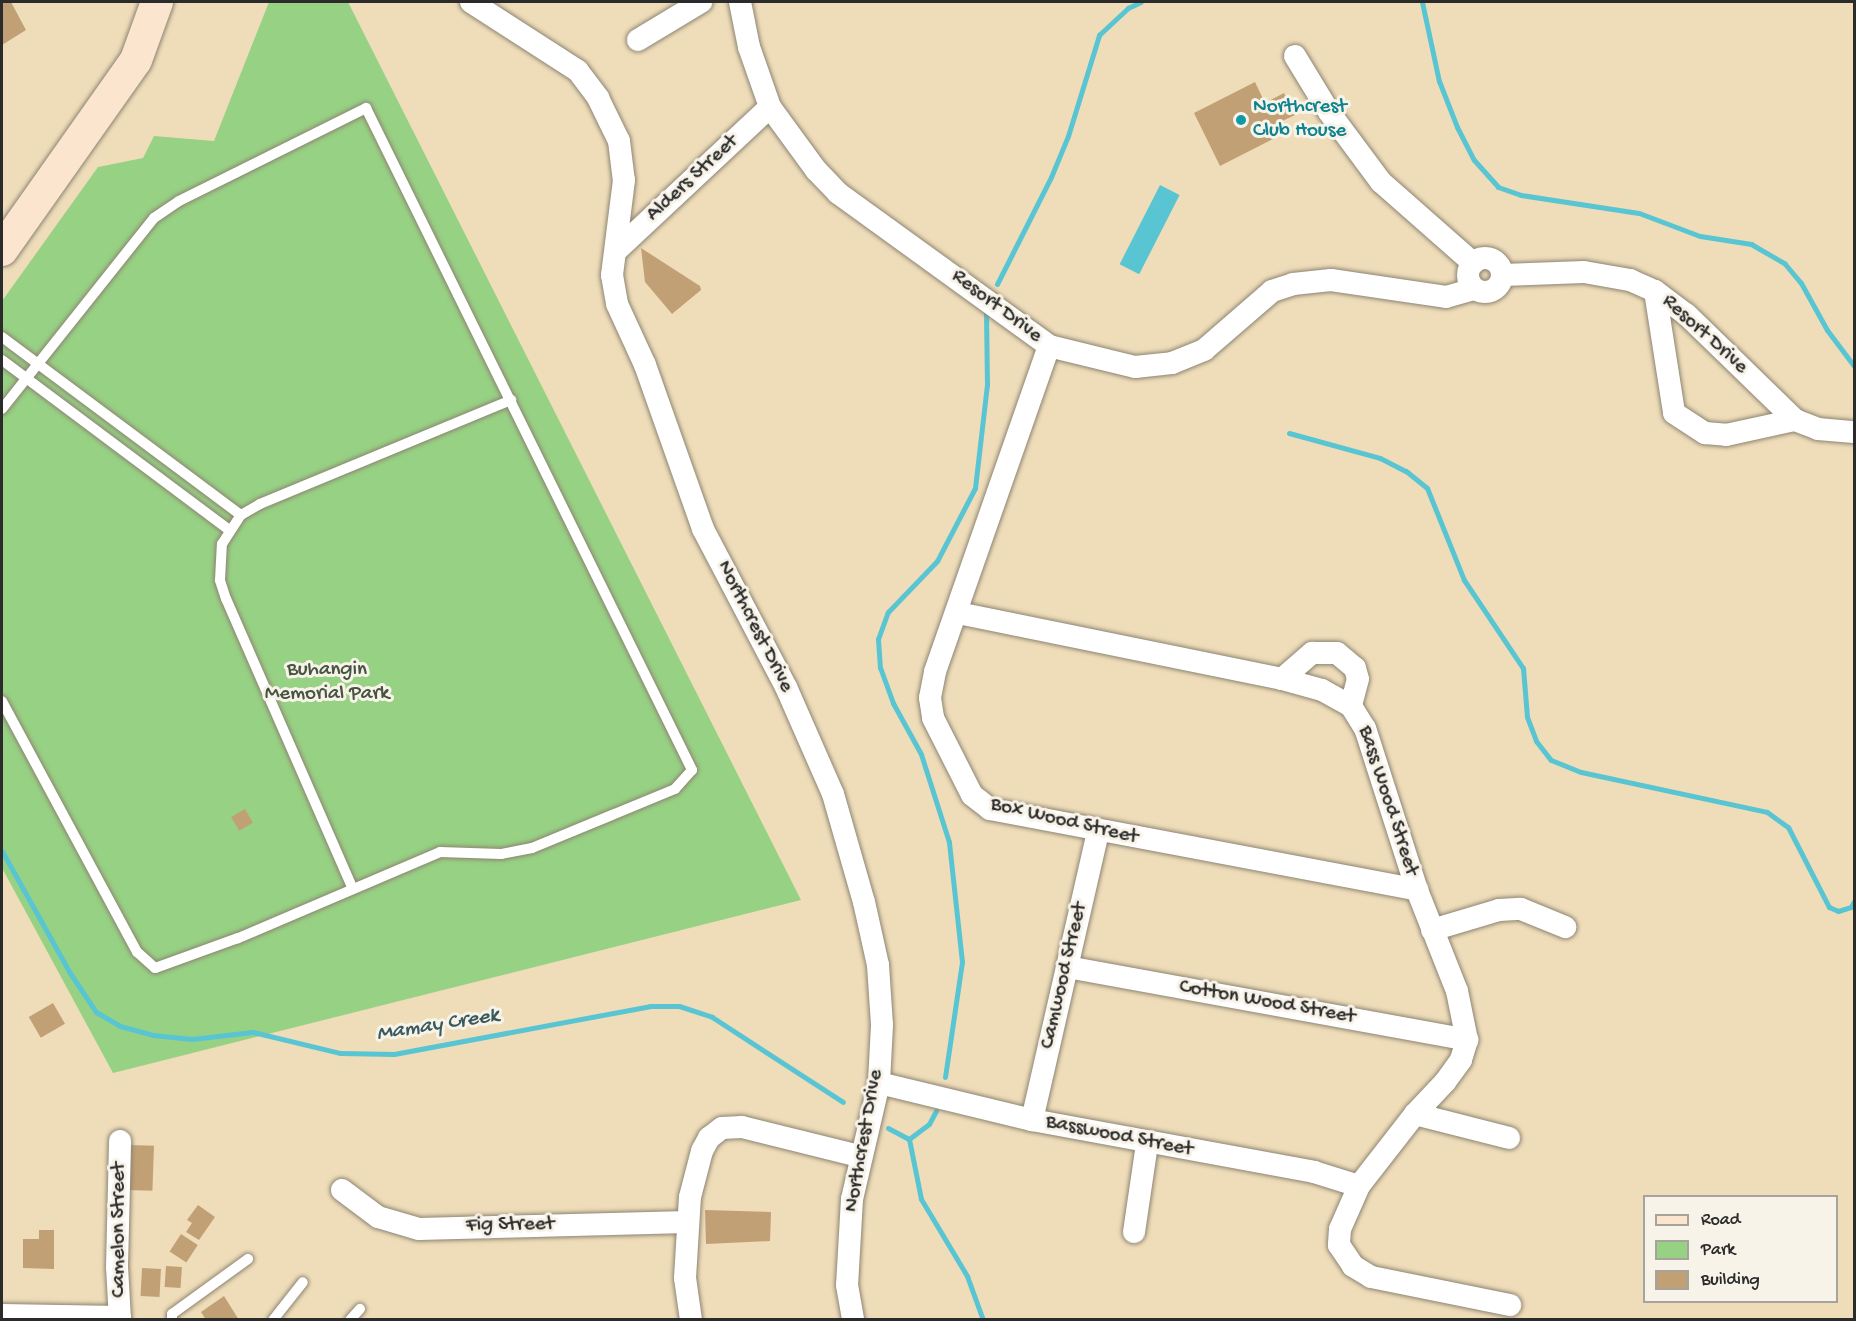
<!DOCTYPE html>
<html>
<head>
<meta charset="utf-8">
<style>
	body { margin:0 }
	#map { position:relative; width:1856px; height:1321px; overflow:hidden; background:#efddba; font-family:"Gochi Hand",sans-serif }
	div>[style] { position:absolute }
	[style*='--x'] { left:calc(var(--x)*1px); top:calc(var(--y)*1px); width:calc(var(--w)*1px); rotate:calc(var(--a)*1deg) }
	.green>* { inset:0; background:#97d184 }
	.water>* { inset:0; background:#59c5d2; transform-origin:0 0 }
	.stream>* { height:5px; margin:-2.5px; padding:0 2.5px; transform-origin:2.5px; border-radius:2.5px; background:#59c5d2 }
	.building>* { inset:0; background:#c2a075; transform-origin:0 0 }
	.roads { filter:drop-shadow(0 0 2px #8d8472) drop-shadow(0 0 2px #8d8472) }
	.service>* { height:10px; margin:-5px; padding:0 5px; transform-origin:5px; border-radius:5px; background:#fff }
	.minor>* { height:22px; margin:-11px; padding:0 11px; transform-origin:11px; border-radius:11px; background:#fff }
	.minor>.ring { margin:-11px; padding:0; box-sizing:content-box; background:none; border:22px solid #fff; border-radius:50% }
	.secondary>* { height:32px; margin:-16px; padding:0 16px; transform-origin:16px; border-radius:16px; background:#fbe5cf }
	.dots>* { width:16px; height:16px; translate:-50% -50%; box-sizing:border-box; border:3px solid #f7f3e8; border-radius:50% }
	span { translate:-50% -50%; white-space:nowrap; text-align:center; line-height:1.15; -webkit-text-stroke:6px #f7f3e8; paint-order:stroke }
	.culture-label { font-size:21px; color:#0d838f }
	.left { translate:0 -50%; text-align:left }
	.street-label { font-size:21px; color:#2b2b2b }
	.park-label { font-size:21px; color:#465441 }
	.water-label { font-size:22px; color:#39595d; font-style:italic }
	.frame { position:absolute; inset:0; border:3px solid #2b2b2b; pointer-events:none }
	.legend { position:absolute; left:1643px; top:1195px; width:195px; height:108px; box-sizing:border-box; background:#f7f3e8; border:2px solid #a5a39c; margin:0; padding:8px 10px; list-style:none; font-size:18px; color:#2b2b2b }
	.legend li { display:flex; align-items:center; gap:12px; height:30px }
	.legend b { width:30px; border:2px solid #a5a39c }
</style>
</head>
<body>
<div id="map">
	<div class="green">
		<i style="clip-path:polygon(269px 2px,348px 2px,801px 900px,113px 1073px,2px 868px,2px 301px,98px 167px,143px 158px,154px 136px,214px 141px)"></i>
	</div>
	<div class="water">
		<i style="left:1160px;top:185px;width:22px;height:89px;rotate:27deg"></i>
	</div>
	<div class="stream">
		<i style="--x:1422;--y:2;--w:81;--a:77.9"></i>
		<i style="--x:1439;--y:81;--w:49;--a:68.6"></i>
		<i style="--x:1457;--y:127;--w:37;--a:63"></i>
		<i style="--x:1474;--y:160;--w:36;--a:48"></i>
		<i style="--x:1498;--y:187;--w:24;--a:19"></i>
		<i style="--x:1521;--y:195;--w:119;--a:8.7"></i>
		<i style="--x:1639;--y:213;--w:65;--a:20.7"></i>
		<i style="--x:1700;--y:236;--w:52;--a:8.9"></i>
		<i style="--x:1751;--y:244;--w:39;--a:30"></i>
		<i style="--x:1785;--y:264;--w:25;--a:50"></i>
		<i style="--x:1801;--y:283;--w:54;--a:61"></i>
		<i style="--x:1827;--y:330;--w:45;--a:53.1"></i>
		<i style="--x:997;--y:284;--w:120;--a:-63.2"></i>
		<i style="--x:1051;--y:177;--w:44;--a:-67.5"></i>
		<i style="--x:1068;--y:136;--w:106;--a:-72.9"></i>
		<i style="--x:1099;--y:35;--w:40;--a:-43"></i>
		<i style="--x:1128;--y:8;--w:14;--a:-25"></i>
		<i style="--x:1289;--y:433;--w:94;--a:15.4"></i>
		<i style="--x:1380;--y:458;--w:29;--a:27"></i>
		<i style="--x:1406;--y:471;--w:27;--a:39"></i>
		<i style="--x:1427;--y:488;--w:99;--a:68.1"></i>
		<i style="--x:1464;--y:580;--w:106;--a:56.2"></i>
		<i style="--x:1523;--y:668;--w:49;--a:85.3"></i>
		<i style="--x:1527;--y:717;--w:26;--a:69"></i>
		<i style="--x:1536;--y:741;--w:24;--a:52"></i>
		<i style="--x:1551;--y:760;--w:32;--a:22"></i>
		<i style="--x:1581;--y:772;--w:190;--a:12.1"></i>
		<i style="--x:1767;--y:812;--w:26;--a:36"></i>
		<i style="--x:1788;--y:827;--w:90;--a:62.9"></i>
		<i style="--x:1829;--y:907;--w:10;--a:24"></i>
		<i style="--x:1838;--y:911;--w:14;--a:-17"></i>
		<i style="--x:1851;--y:907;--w:7;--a:-63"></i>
		<i style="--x:2;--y:851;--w:140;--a:60.9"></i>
		<i style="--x:70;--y:973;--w:47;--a:56.3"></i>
		<i style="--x:96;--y:1012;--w:28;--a:30"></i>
		<i style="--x:120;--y:1026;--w:34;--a:15"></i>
		<i style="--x:153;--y:1035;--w:39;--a:6"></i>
		<i style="--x:192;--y:1039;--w:61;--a:-6.5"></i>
		<i style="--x:253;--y:1032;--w:89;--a:13.6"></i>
		<i style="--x:340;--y:1053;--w:54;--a:1.1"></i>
		<i style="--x:394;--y:1054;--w:260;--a:-10.6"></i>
		<i style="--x:650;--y:1006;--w:29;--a:0"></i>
		<i style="--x:679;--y:1006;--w:35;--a:18"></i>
		<i style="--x:712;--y:1017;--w:156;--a:33"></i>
		<i style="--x:945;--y:1077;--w:116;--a:-81.6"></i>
		<i style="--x:962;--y:962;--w:121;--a:-96.2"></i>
		<i style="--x:949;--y:842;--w:92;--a:-107.7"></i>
		<i style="--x:921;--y:754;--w:58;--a:-118.8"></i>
		<i style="--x:893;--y:703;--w:37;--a:-110"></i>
		<i style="--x:880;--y:668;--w:29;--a:-94"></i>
		<i style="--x:878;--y:639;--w:29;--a:-70"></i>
		<i style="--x:888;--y:612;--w:71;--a:-46.1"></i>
		<i style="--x:937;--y:561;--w:82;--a:-62.5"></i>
		<i style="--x:975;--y:488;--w:104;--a:-83.4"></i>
		<i style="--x:987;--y:385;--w:72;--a:-90.8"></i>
		<i style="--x:888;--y:1128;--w:24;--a:28"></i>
		<i style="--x:909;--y:1139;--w:61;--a:78.7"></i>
		<i style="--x:921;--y:1199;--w:90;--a:59.1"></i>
		<i style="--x:967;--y:1276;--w:47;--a:70"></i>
		<i style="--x:909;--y:1139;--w:25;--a:-37"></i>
		<i style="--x:929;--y:1124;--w:15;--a:-62"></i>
	</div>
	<div class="building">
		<i style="clip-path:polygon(2px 2px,11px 2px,26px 30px,2px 45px)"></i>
		<i style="clip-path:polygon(1255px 82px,1265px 103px,1284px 93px,1295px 115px,1276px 124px,1281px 135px,1220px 166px,1194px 113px)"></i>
		<i style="clip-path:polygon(641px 248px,700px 286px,701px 290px,672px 314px,645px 282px)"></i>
		<i style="left:245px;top:809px;width:16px;height:16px;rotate:60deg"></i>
		<i style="left:53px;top:1003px;width:24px;height:28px;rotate:60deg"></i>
		<i style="left:129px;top:1145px;width:25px;height:45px;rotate:2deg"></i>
		<i style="clip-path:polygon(198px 1205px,215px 1217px,199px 1240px,186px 1232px,192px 1223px,187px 1220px)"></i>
		<i style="clip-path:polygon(705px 1210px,771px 1212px,770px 1241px,706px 1244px)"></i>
		<i style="clip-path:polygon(39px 1230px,54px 1230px,54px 1269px,23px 1268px,23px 1239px,39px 1239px)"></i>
		<i style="left:181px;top:1234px;width:20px;height:21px;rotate:33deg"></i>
		<i style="left:166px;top:1266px;width:16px;height:21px;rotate:4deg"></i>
		<i style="left:142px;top:1268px;width:19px;height:28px;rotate:3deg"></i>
		<i style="clip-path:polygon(224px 1296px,239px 1320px,206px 1320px,201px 1312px)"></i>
	</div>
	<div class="roads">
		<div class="service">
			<i style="--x:2;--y:337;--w:298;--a:36.7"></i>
			<i style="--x:2;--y:360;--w:284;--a:36.8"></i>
			<i style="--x:2;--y:409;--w:244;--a:-51.5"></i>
			<i style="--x:154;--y:218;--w:30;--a:-34"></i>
			<i style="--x:179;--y:201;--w:209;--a:-26.4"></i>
			<i style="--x:366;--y:108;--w:738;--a:63.78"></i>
			<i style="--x:692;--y:770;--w:25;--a:132"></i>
			<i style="--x:675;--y:789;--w:155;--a:157.6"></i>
			<i style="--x:532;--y:848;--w:32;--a:169"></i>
			<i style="--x:501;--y:854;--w:61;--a:-178.1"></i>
			<i style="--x:440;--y:852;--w:220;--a:156.9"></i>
			<i style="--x:238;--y:938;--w:88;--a:160.1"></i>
			<i style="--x:155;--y:968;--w:24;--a:-138"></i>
			<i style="--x:137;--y:952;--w:285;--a:-118.3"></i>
			<i style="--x:352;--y:887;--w:314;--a:-113.6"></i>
			<i style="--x:226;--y:599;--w:20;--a:-108"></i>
			<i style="--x:220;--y:580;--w:36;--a:-87"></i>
			<i style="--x:222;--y:544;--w:35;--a:-57"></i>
			<i style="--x:241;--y:515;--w:22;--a:-30"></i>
			<i style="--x:260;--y:504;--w:272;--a:-22.5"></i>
			<i style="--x:172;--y:1320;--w:6;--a:-90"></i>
			<i style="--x:172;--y:1314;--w:94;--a:-35.9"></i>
			<i style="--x:273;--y:1320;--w:48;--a:-51.7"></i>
			<i style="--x:350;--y:1320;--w:15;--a:-48"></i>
		</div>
		<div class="minor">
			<i style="--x:471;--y:2;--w:127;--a:32.8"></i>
			<i style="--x:578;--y:71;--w:34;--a:53"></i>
			<i style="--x:598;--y:98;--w:48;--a:64"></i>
			<i style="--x:619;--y:141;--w:39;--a:83"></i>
			<i style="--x:624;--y:180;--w:96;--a:97.2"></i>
			<i style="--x:612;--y:275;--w:29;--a:80"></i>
			<i style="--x:617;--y:304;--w:67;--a:65.3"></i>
			<i style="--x:645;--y:365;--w:174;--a:70.5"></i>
			<i style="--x:703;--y:529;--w:178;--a:62.3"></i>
			<i style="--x:786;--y:687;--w:117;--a:66.3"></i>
			<i style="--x:833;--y:794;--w:112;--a:74"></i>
			<i style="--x:864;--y:902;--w:65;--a:77.5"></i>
			<i style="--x:878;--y:965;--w:60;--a:86.2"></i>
			<i style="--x:882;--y:1025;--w:58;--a:93"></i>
			<i style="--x:879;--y:1083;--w:119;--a:103.1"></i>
			<i style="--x:852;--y:1199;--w:86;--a:93.3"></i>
			<i style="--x:847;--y:1285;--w:36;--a:80"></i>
			<i style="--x:740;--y:2;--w:46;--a:78.7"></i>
			<i style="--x:749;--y:47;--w:64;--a:70.7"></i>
			<i style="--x:770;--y:107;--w:78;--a:53.9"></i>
			<i style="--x:816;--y:170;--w:32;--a:46"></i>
			<i style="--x:838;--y:193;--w:261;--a:35.9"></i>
			<i style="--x:1049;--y:346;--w:89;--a:13.7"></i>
			<i style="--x:1135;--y:367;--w:37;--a:-6"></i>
			<i style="--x:1172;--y:363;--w:35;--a:-22"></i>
			<i style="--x:1204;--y:350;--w:90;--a:-40.9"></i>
			<i style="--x:1272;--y:291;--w:22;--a:-18"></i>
			<i style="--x:1293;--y:284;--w:38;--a:-6"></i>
			<i style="--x:1331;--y:280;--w:116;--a:8.4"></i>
			<i style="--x:1446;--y:297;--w:29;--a:-16"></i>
			<i style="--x:638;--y:40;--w:74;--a:-31.1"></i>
			<i style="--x:1295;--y:56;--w:66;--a:58.7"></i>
			<i style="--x:1329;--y:112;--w:87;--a:53.4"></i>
			<i style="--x:1381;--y:182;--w:123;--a:41.4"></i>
			<i style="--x:617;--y:250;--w:209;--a:-43.1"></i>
			<i class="ring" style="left:1468px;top:258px;width:12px;height:12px"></i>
			<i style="--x:1503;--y:275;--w:81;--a:-2.1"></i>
			<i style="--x:1584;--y:272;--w:47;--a:9.9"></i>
			<i style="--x:1630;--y:280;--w:27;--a:24"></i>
			<i style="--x:1655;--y:291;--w:39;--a:37"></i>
			<i style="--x:1686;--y:314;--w:152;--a:44.2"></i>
			<i style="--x:1795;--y:420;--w:25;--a:21"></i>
			<i style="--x:1818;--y:429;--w:36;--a:5"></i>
			<i style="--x:1655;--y:291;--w:123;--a:81.1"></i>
			<i style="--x:1674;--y:413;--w:37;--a:33"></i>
			<i style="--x:1705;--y:433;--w:21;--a:5"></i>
			<i style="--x:1726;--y:435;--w:71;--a:-12.3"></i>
			<i style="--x:1049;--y:346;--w:345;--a:109.3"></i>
			<i style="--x:935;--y:672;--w:26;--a:101"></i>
			<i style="--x:930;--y:698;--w:20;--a:81"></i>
			<i style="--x:933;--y:718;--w:86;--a:63.1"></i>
			<i style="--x:972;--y:795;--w:23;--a:38"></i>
			<i style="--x:990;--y:809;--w:435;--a:10.7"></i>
			<i style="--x:958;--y:613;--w:331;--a:11.5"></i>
			<i style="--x:1282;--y:679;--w:41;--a:15.4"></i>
			<i style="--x:1322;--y:690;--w:33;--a:29"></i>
			<i style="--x:1351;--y:706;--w:26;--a:58"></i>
			<i style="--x:1365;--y:728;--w:170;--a:72.2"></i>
			<i style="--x:1417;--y:890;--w:109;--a:68.4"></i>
			<i style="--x:1457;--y:991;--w:50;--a:78.5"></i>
			<i style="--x:1467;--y:1040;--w:21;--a:107"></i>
			<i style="--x:1461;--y:1060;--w:27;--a:126"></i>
			<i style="--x:1445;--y:1082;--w:44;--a:133.2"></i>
			<i style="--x:1415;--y:1114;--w:91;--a:127.9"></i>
			<i style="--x:1359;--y:1186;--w:47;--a:113.8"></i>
			<i style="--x:1340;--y:1229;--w:16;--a:94"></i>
			<i style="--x:1339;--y:1245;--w:25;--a:56"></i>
			<i style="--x:1353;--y:1266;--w:21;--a:31"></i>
			<i style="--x:1371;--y:1277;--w:142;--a:11.4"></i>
			<i style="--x:1282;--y:679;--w:40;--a:-41"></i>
			<i style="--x:1312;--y:653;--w:25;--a:0"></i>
			<i style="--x:1337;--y:653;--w:23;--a:40"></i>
			<i style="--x:1355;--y:668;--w:11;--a:75"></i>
			<i style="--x:1358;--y:679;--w:28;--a:105"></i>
			<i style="--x:1432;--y:930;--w:70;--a:-16.6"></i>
			<i style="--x:1499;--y:910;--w:22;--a:-3"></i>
			<i style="--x:1521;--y:909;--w:48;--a:22.2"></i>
			<i style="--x:1067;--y:967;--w:407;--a:10.3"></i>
			<i style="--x:879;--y:1083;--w:157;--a:13.6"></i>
			<i style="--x:1032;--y:1120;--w:287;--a:10.4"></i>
			<i style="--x:1314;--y:1172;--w:47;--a:17.3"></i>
			<i style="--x:1415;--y:1114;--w:97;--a:14.3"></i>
			<i style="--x:1032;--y:1120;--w:295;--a:-77.1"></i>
			<i style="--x:342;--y:1190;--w:45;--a:36.9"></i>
			<i style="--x:378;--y:1217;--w:43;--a:16.3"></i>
			<i style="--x:419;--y:1229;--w:269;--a:-1.5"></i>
			<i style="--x:1134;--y:1232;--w:89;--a:-81.6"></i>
			<i style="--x:2;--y:1315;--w:118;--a:1"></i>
			<i style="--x:120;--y:1320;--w:53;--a:-93.2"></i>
			<i style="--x:117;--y:1267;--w:126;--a:-88.6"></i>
			<i style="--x:691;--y:1320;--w:42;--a:-98.1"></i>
			<i style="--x:685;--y:1278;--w:81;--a:-86.5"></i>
			<i style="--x:690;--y:1197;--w:48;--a:-75.4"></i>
			<i style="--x:702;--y:1151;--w:15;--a:-62"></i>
			<i style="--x:709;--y:1138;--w:16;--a:-38"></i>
			<i style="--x:722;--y:1128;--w:20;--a:-3"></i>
			<i style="--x:742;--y:1127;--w:121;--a:13.9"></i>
		</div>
		<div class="secondary">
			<i style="--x:2;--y:250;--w:232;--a:-54.8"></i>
			<i style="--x:136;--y:60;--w:62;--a:-70.1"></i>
		</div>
	</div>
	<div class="dots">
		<i style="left:1241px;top:120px;background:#0f9aa8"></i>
	</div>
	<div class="culture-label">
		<span class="left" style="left:1253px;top:120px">Northcrest<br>Club House</span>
	</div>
	<div class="street-label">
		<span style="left:693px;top:179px;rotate:-43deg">Alders Street</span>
		<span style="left:996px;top:307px;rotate:37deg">Resort Drive</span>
		<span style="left:1704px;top:335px;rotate:42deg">Resort Drive</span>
		<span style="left:754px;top:627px;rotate:63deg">Northcrest Drive</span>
		<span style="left:1387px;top:801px;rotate:72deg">Bass Wood Street</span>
		<span style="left:1064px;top:822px;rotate:13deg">Box Wood Street</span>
		<span style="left:1065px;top:976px;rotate:-77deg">Camwood Street</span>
		<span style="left:1267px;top:1003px;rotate:10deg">Cotton Wood Street</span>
		<span style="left:1119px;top:1137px;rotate:11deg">Basswood Street</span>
		<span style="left:865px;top:1141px;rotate:-80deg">Northcrest Drive</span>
		<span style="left:510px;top:1226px;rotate:-1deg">Fig Street</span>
		<span style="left:120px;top:1230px;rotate:-90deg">Camelon Street</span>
	</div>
	<div class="park-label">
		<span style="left:327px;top:683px">Buhangin<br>Memorial Park</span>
	</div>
	<div class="water-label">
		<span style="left:438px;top:1026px;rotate:-9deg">Mamay Creek</span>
	</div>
	<div class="frame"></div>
	<ul class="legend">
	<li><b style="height:8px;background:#fbe5cf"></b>Road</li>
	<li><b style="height:16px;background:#97d184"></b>Park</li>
	<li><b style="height:16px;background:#c2a075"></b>Building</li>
	</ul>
</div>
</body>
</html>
